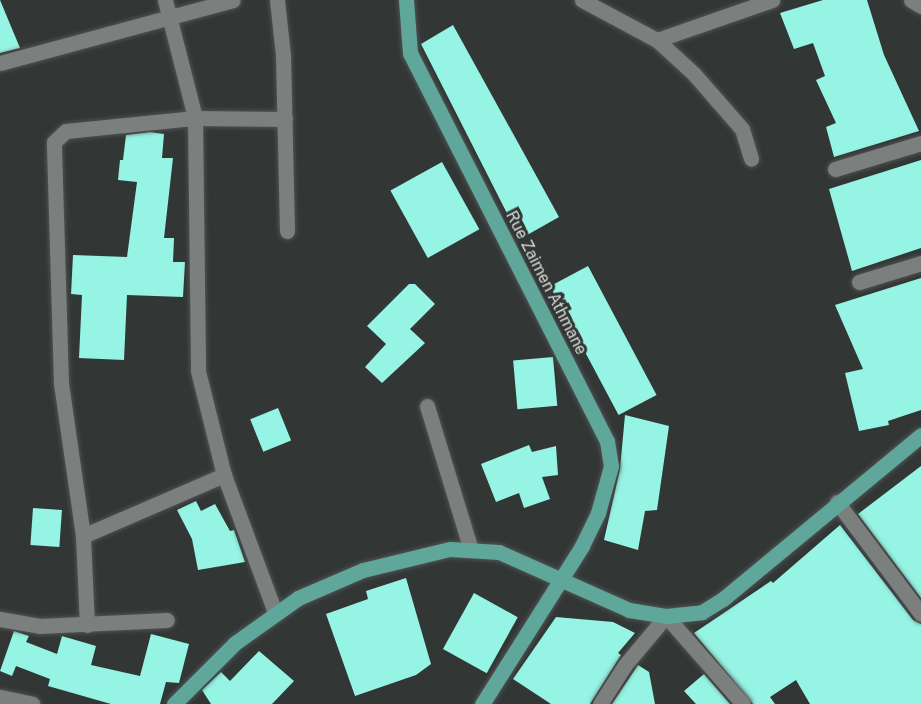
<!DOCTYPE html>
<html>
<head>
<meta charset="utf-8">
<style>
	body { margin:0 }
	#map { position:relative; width:921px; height:704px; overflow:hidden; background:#323736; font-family:"Public Sans",sans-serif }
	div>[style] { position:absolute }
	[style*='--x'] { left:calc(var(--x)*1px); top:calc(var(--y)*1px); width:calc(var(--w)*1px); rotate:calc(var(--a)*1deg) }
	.building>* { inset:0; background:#95f4e4; transform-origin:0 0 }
	.roads { filter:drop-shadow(0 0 2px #4f5251) drop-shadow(0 0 2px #4f5251) }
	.minor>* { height:15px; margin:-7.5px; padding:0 7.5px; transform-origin:7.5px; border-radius:7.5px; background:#7b7f7e }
	.major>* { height:15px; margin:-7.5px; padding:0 7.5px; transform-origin:7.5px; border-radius:7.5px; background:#5fa69b }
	span { translate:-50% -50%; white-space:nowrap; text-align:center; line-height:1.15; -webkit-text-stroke:6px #323736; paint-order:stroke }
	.street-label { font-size:16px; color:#d6d9d8 }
</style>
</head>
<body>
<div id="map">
	<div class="building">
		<i style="clip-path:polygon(0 0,20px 48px,0 53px)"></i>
		<i style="clip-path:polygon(823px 0,867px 0,884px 55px,919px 131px,834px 157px,826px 127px,836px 123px,816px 80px,825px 76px,813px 43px,794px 49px,780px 13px)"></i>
		<i style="clip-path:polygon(453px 25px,559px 217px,520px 239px,421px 44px)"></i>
		<i style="clip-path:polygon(150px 132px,164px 134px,162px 158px,173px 158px,164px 238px,174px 238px,173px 262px,185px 262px,183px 297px,127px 295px,124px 360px,79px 358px,82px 295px,71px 294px,73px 255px,127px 257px,137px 182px,118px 180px,120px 160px,123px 160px,126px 135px)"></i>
		<i style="clip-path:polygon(921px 160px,921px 248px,852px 271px,829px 189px)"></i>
		<i style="left:442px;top:162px;width:77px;height:59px;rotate:61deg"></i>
		<i style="left:588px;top:266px;width:146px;height:43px;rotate:62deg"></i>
		<i style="clip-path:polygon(921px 278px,921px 410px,888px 421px,889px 425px,859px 431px,845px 373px,863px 369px,835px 305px)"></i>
		<i style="clip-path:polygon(409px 284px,415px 284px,435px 304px,410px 329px,425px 343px,382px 383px,365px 367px,386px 344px,367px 326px)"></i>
		<i style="left:553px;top:357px;width:49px;height:40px;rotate:85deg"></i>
		<i style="left:278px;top:408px;width:35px;height:30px;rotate:68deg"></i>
		<i style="clip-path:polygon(625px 415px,669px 426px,657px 510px,645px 511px,638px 550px,604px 540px,620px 469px)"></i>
		<i style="clip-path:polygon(529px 445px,532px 452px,556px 446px,558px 475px,542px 477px,550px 499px,524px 508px,519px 493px,496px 502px,481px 464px)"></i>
		<i style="clip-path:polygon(921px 466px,921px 598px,858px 514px)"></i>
		<i style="clip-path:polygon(196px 501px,201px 511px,215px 504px,230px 531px,234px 530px,245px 562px,198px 570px,192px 539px,177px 510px)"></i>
		<i style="left:33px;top:508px;width:29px;height:37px;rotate:4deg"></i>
		<i style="clip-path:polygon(840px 525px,913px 620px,921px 624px,921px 704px,810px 704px,796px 680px,770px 697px,775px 704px,753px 704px,694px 633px,771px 581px,773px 583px)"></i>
		<i style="clip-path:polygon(406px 578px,431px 664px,416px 675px,355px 696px,326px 614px,368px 599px,366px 591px)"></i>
		<i style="left:474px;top:593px;width:50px;height:64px;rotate:29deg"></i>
		<i style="clip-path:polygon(556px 617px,613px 622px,635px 633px,618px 653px,621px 655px,590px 704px,551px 704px,513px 679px)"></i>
		<i style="clip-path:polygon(14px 631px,29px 636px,26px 642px,57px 654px,62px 636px,96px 646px,91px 665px,140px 676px,151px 634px,189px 644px,179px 683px,166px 682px,160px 704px,111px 704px,48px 686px,50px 679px,16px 666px,12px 676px,0 671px)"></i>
		<i style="clip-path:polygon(259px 651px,294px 681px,272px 704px,211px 704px,202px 690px,221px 672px,230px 681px)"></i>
		<i style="clip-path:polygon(638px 665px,649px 672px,655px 704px,612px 704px)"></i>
		<i style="clip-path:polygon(704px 674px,730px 704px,696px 704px,684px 691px)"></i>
	</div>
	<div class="roads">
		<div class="minor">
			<i style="--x:165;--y:0;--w:122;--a:75.7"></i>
			<i style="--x:195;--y:118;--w:253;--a:89.3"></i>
			<i style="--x:198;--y:371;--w:107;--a:76"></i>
			<i style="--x:224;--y:475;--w:146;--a:69.6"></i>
			<i style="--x:277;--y:0;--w:55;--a:83.8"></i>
			<i style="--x:283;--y:55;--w:176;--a:88.7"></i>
			<i style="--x:582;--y:0;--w:85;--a:28.1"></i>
			<i style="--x:657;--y:40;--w:50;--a:42.6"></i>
			<i style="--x:694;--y:74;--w:73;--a:48.9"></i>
			<i style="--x:742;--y:129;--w:31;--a:73"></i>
			<i style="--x:911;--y:0;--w:12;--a:31"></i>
			<i style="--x:657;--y:40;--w:122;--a:-19.2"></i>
			<i style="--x:0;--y:63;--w:241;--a:-15.1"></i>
			<i style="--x:835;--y:169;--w:90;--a:-16.8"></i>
			<i style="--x:859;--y:282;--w:65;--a:-17"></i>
			<i style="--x:427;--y:406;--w:147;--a:73"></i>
			<i style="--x:837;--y:502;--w:140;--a:53.1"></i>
			<i style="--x:83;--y:536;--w:154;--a:-23.4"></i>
			<i style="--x:0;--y:619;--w:40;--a:10"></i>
			<i style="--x:39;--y:626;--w:128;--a:-2.7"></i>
			<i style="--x:87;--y:625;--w:89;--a:-92.6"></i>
			<i style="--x:83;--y:536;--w:155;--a:-98.2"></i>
			<i style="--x:61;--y:383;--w:241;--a:-91.7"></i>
			<i style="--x:54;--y:142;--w:16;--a:-43"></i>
			<i style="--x:66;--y:131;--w:130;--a:-5.8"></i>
			<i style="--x:195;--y:118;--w:90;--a:0.6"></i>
			<i style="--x:0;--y:697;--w:33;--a:12"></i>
			<i style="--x:600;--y:704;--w:46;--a:-57.3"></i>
			<i style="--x:625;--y:665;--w:64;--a:-50.1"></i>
			<i style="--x:666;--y:616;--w:117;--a:48.8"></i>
		</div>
		<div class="major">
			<i style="--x:406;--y:0;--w:53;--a:85.7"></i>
			<i style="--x:410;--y:53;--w:435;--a:63.1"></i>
			<i style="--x:607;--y:441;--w:25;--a:81"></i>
			<i style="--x:611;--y:466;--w:49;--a:105.5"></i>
			<i style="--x:598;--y:513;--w:37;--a:116"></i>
			<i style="--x:582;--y:546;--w:187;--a:122.3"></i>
			<i style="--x:174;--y:704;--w:86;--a:-45"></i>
			<i style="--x:235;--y:643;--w:77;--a:-35.5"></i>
			<i style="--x:298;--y:598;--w:71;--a:-23.3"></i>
			<i style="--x:363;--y:570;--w:89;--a:-13.6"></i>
			<i style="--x:450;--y:549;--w:49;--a:3.5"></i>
			<i style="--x:499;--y:552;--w:142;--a:24"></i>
			<i style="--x:629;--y:610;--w:37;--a:9"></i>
			<i style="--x:666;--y:616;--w:36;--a:-6"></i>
			<i style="--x:702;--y:612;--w:25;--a:-32"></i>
			<i style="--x:723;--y:599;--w:257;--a:-39.6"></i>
		</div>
	</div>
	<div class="street-label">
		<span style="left:546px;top:283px;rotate:63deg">Rue Zaimen Athmane</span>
	</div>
</div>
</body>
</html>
